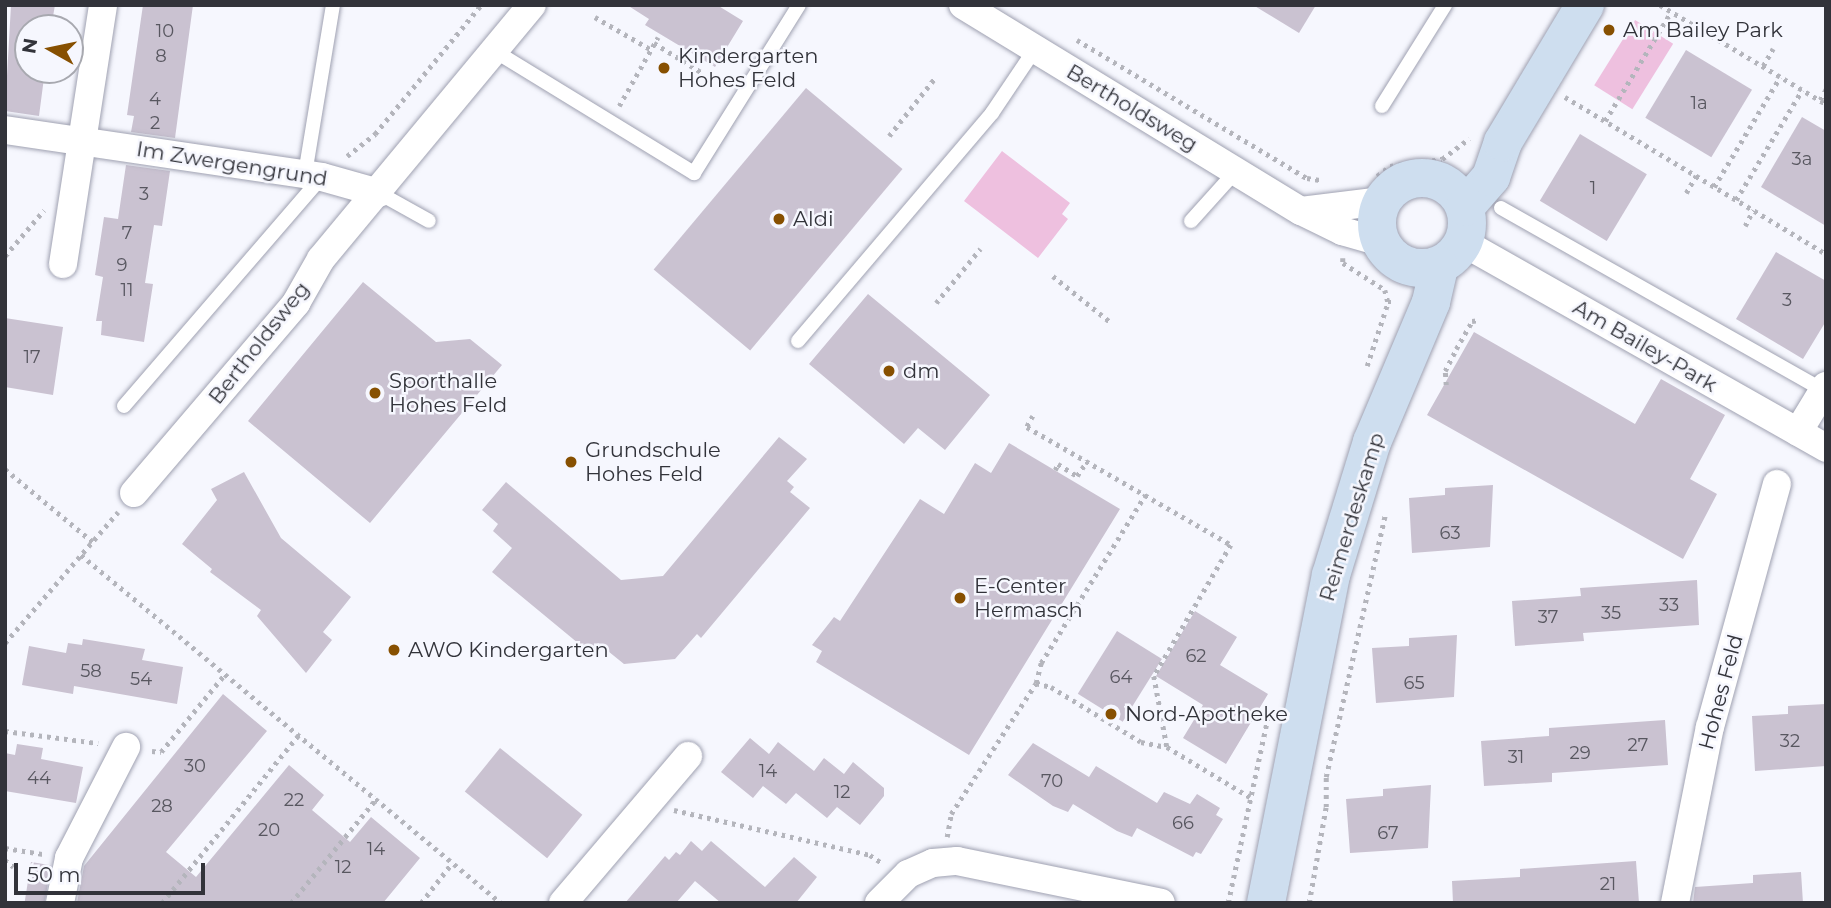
<!DOCTYPE html>
<html>
<head>
<meta charset="utf-8">
<style>
	body { margin:0 }
	#map { position:relative; width:1831px; height:908px; overflow:hidden; background:#f6f7fe; font-family:Montserrat,sans-serif }
	div>[style] { position:absolute }
	[style*='--x'] { left:calc(var(--x)*1px); top:calc(var(--y)*1px); width:calc(var(--w)*1px); rotate:calc(var(--a)*1deg) }
	.green>* { inset:0; background:#eec0df; transform-origin:0 0 }
	.building>* { inset:0; background:#cac2d1; transform-origin:0 0 }
	.path>* { height:4.5px; margin-top:-2.25px; transform-origin:0; background:repeating-linear-gradient(90deg,#b4b5bc 0 3.5px,transparent 0 8.5px) }
	.roads { filter:drop-shadow(0 0 2px #9fa1b1) drop-shadow(0 0 2px #9fa1b1) }
	.lane>* { height:14px; margin:-7px; padding:0 7px; transform-origin:7px; border-radius:7px; background:#fff }
	.street>* { height:28px; margin:-14px; padding:0 14px; transform-origin:14px; border-radius:14px; background:#fff }
	.secondary>* { height:38px; margin:-19px; padding:0 19px; transform-origin:19px; border-radius:19px; background:#cedeef }
	.secondary>.ring { margin:-19px; padding:0; box-sizing:content-box; background:none; border:38px solid #cedeef; border-radius:50% }
	.dots>* { width:19px; height:19px; translate:-50% -50%; box-sizing:border-box; border:4px solid #f6f7fe; border-radius:50% }
	span { translate:-50% -50%; white-space:nowrap; text-align:center; line-height:1.15; -webkit-text-stroke:5px #f6f7fe; paint-order:stroke }
	.number-label { font-size:18px; color:#585760 }
	.number-label span { -webkit-text-stroke-width:0 }
	.poi-label { font-size:21px; color:#32333a }
	.left { translate:0 -50%; text-align:left }
	.street-label { font-size:21px; color:#32333a }
	.frame { position:absolute; inset:0; border:7px solid #32333a; pointer-events:none }
	.north { position:absolute; left:14px; top:14px; width:70px; height:70px; box-sizing:border-box; background:#f6f7fe; border:2px solid #a8a9b0; border-radius:50%; rotate:279deg; font-size:19px; font-weight:700; line-height:28px; text-align:center; color:#32333a }
	.north::after { content:''; display:block; margin:auto; width:24px; height:32px; background:#875001; clip-path:polygon(50% 0,100% 100%,50% 72%,0 100%) }
	.scale { position:absolute; left:14px; top:863px; width:191px; height:32px; box-sizing:border-box; border:4px solid #32333a; border-top:0; padding-left:9px; font-size:21px; line-height:24px; white-space:nowrap; color:#32333a; -webkit-text-stroke:5px #f6f7fe; paint-order:stroke }
</style>
</head>
<body>
<div id="map">
	<div class="green">
		<i style="left:1635px;top:20px;width:45px;height:77px;rotate:32deg"></i>
		<i style="clip-path:polygon(1002px 151px,1070px 203px,1062px 214px,1068px 219px,1038px 258px,964px 201px)"></i>
	</div>
	<div class="building">
		<i style="clip-path:polygon(11px 5px,55px 5px,51px 28px,28px 28px,28px 70px,45px 70px,39px 116px,5px 111px)"></i>
		<i style="clip-path:polygon(143px 5px,193px 5px,175px 138px,131px 132px,134px 116px,127px 115px)"></i>
		<i style="clip-path:polygon(627px 5px,717px 5px,743px 21px,715px 67px,645px 25px,649px 19px)"></i>
		<i style="clip-path:polygon(1253px 5px,1316px 5px,1299px 33px)"></i>
		<i style="left:1686px;top:50px;width:77px;height:79px;rotate:31deg"></i>
		<i style="left:806px;top:88px;width:126px;height:237px;rotate:40deg"></i>
		<i style="clip-path:polygon(1802px 117px,1826px 131px,1826px 226px,1761px 187px)"></i>
		<i style="left:1580px;top:134px;width:78px;height:78px;rotate:31deg"></i>
		<i style="clip-path:polygon(126px 165px,170px 171px,162px 226px,154px 225px,145px 283px,153px 284px,144px 342px,101px 335px,102px 321px,96px 321px,103px 277px,95px 275px,104px 217px,118px 219px)"></i>
		<i style="clip-path:polygon(1776px 252px,1826px 281px,1826px 321px,1803px 359px,1736px 319px)"></i>
		<i style="clip-path:polygon(363px 282px,436px 342px,470px 339px,502px 365px,370px 523px,248px 421px)"></i>
		<i style="clip-path:polygon(868px 294px,990px 395px,945px 450px,918px 428px,904px 444px,809px 364px)"></i>
		<i style="clip-path:polygon(5px 318px,63px 327px,53px 395px,5px 387px)"></i>
		<i style="clip-path:polygon(1474px 332px,1635px 424px,1661px 379px,1725px 415px,1690px 479px,1717px 494px,1683px 559px,1427px 415px)"></i>
		<i style="clip-path:polygon(779px 437px,807px 459px,787px 481px,794px 487px,790px 492px,810px 508px,701px 638px,697px 634px,675px 659px,624px 664px,598px 643px,590px 653px,492px 572px,512px 548px,493px 531px,498px 524px,482px 510px,506px 482px,621px 580px,663px 576px)"></i>
		<i style="clip-path:polygon(1009px 443px,1120px 509px,969px 755px,816px 662px,822px 651px,812px 645px,834px 617px,840px 621px,920px 499px,944px 514px,975px 463px,991px 473px)"></i>
		<i style="clip-path:polygon(244px 472px,281px 538px,351px 597px,323px 632px,332px 640px,306px 673px,257px 616px,261px 610px,210px 572px,212px 569px,182px 544px,217px 500px,211px 489px)"></i>
		<i style="clip-path:polygon(1493px 485px,1490px 547px,1412px 553px,1409px 498px,1445px 495px,1445px 488px)"></i>
		<i style="clip-path:polygon(1697px 580px,1699px 625px,1583px 633px,1584px 641px,1515px 646px,1512px 601px,1581px 596px,1580px 588px)"></i>
		<i style="clip-path:polygon(1195px 611px,1237px 637px,1220px 665px,1268px 694px,1226px 764px,1183px 738px,1203px 705px,1156px 676px)"></i>
		<i style="left:1117px;top:631px;width:53px;height:74px;rotate:32deg"></i>
		<i style="clip-path:polygon(1457px 635px,1454px 697px,1376px 703px,1372px 648px,1409px 646px,1409px 638px)"></i>
		<i style="clip-path:polygon(83px 639px,145px 649px,142px 660px,183px 667px,177px 704px,74px 686px,73px 694px,22px 685px,29px 646px,66px 653px,68px 643px,82px 645px)"></i>
		<i style="clip-path:polygon(223px 694px,267px 731px,166px 852px,196px 877px,289px 765px,324px 795px,312px 810px,350px 842px,371px 817px,420px 858px,383px 903px,77px 903px,84px 866px)"></i>
		<i style="clip-path:polygon(1826px 704px,1826px 766px,1755px 771px,1752px 716px,1788px 714px,1788px 706px)"></i>
		<i style="clip-path:polygon(1665px 720px,1668px 765px,1552px 773px,1552px 782px,1484px 786px,1481px 741px,1549px 736px,1549px 728px)"></i>
		<i style="clip-path:polygon(750px 738px,769px 754px,778px 742px,814px 771px,824px 758px,844px 774px,853px 762px,884px 788px,884px 796px,860px 825px,837px 807px,827px 818px,796px 793px,786px 804px,763px 786px,753px 798px,721px 772px)"></i>
		<i style="clip-path:polygon(1033px 743px,1089px 777px,1096px 766px,1157px 803px,1164px 792px,1190px 804px,1197px 794px,1220px 808px,1216px 815px,1223px 819px,1201px 854px,1196px 852px,1193px 857px,1137px 828px,1132px 837px,1117px 831px,1073px 804px,1068px 812px,1053px 806px,1008px 775px)"></i>
		<i style="clip-path:polygon(17px 744px,43px 748px,41px 759px,83px 767px,76px 803px,5px 791px,5px 753px,15px 755px)"></i>
		<i style="left:500px;top:748px;width:106px;height:56px;rotate:39deg"></i>
		<i style="clip-path:polygon(1431px 785px,1428px 848px,1350px 853px,1346px 799px,1383px 796px,1383px 789px)"></i>
		<i style="clip-path:polygon(691px 841px,702px 851px,711px 841px,765px 887px,794px 857px,817px 877px,796px 903px,721px 903px,695px 881px,676px 903px,625px 903px,665px 856px,669px 860px,676px 852px,680px 855px)"></i>
		<i style="clip-path:polygon(1636px 861px,1639px 903px,1453px 903px,1452px 881px,1520px 877px,1520px 869px)"></i>
		<i style="left:31px;top:862px;width:20px;height:42px;rotate:9deg"></i>
		<i style="clip-path:polygon(1801px 872px,1803px 903px,1693px 903px,1695px 887px,1753px 883px,1753px 875px)"></i>
	</div>
	<div class="path">
		<i style="--x:1660;--y:5;--w:193;--a:30.8"></i>
		<i style="--x:595;--y:17;--w:64;--a:30.2"></i>
		<i style="--x:1077;--y:40;--w:268;--a:31"></i>
		<i style="--x:1307;--y:178;--w:13;--a:9"></i>
		<i style="--x:654;--y:43;--w:55;--a:31.7"></i>
		<i style="--x:1763;--y:66;--w:20;--a:-60"></i>
		<i style="--x:1565;--y:97;--w:305;--a:31"></i>
		<i style="--x:1820;--y:100;--w:13;--a:-61"></i>
		<i style="--x:619;--y:106;--w:79;--a:-60.5"></i>
		<i style="--x:1605;--y:121;--w:127;--a:-58.8"></i>
		<i style="--x:889;--y:136;--w:74;--a:-51.6"></i>
		<i style="--x:347;--y:156;--w:36;--a:-38"></i>
		<i style="--x:375;--y:134;--w:167;--a:-50.6"></i>
		<i style="--x:1377;--y:176;--w:16;--a:-38"></i>
		<i style="--x:1390;--y:166;--w:52;--a:-7.7"></i>
		<i style="--x:1442;--y:159;--w:34;--a:-37"></i>
		<i style="--x:1714;--y:187;--w:128;--a:-59"></i>
		<i style="--x:1686;--y:193;--w:20;--a:-60"></i>
		<i style="--x:1736;--y:200;--w:128;--a:-59"></i>
		<i style="--x:1745;--y:226;--w:18;--a:-63"></i>
		<i style="--x:5;--y:256;--w:60;--a:-49.7"></i>
		<i style="--x:1343;--y:258;--w:5;--a:90"></i>
		<i style="--x:1343;--y:263;--w:50;--a:32.7"></i>
		<i style="--x:1385;--y:290;--w:12;--a:76"></i>
		<i style="--x:1053;--y:276;--w:72;--a:38.8"></i>
		<i style="--x:936;--y:303;--w:70;--a:-50.8"></i>
		<i style="--x:1367;--y:366;--w:67;--a:-71.8"></i>
		<i style="--x:1388;--y:302;--w:8;--a:0"></i>
		<i style="--x:1446;--y:385;--w:14;--a:-94"></i>
		<i style="--x:1445;--y:371;--w:25;--a:-63"></i>
		<i style="--x:1456;--y:349;--w:32;--a:-60"></i>
		<i style="--x:1472;--y:321;--w:8;--a:-7"></i>
		<i style="--x:1033;--y:416;--w:13;--a:119"></i>
		<i style="--x:1027;--y:427;--w:236;--a:30"></i>
		<i style="--x:1231;--y:545;--w:152;--a:120.4"></i>
		<i style="--x:1154;--y:676;--w:72;--a:79.6"></i>
		<i style="--x:5;--y:469;--w:114;--a:39.7"></i>
		<i style="--x:1055;--y:470;--w:7;--a:-63"></i>
		<i style="--x:1058;--y:464;--w:22;--a:32"></i>
		<i style="--x:1077;--y:476;--w:18;--a:-56"></i>
		<i style="--x:81;--y:555;--w:545;--a:39.64"></i>
		<i style="--x:5;--y:643;--w:173;--a:-49.2"></i>
		<i style="--x:1036;--y:683;--w:16;--a:15"></i>
		<i style="--x:1051;--y:687;--w:105;--a:31.4"></i>
		<i style="--x:1141;--y:742;--w:26;--a:11"></i>
		<i style="--x:1167;--y:747;--w:97;--a:31.1"></i>
		<i style="--x:5;--y:731;--w:94;--a:7.4"></i>
		<i style="--x:152;--y:751;--w:9;--a:6"></i>
		<i style="--x:161;--y:752;--w:101;--a:-50.6"></i>
		<i style="--x:674;--y:810;--w:201;--a:12.9"></i>
		<i style="--x:870;--y:855;--w:14;--a:34"></i>
		<i style="--x:947;--y:837;--w:23;--a:-80"></i>
		<i style="--x:951;--y:814;--w:156;--a:-57"></i>
		<i style="--x:1036;--y:683;--w:21;--a:-76"></i>
		<i style="--x:1041;--y:663;--w:198;--a:-58.2"></i>
		<i style="--x:5;--y:848;--w:39;--a:9"></i>
		<i style="--x:5;--y:860;--w:11;--a:38"></i>
		<i style="--x:162;--y:903;--w:219;--a:-50.9"></i>
		<i style="--x:291;--y:903;--w:136;--a:-50.7"></i>
		<i style="--x:421;--y:903;--w:51;--a:-52.2"></i>
		<i style="--x:1228;--y:903;--w:190;--a:-77.9"></i>
		<i style="--x:1309;--y:903;--w:97;--a:-80"></i>
		<i style="--x:1326;--y:807;--w:30;--a:-90"></i>
		<i style="--x:1326;--y:777;--w:268;--a:-77.3"></i>
	</div>
	<div class="roads">
		<div class="lane">
			<i style="--x:493;--y:50;--w:236;--a:31.5"></i>
			<i style="--x:694;--y:173;--w:198;--a:-58"></i>
			<i style="--x:1382;--y:106;--w:119;--a:-58"></i>
			<i style="--x:305;--y:174;--w:171;--a:-80.6"></i>
			<i style="--x:379;--y:193;--w:57;--a:29.2"></i>
			<i style="--x:1501;--y:208;--w:373;--a:29.5"></i>
			<i style="--x:1191;--y:221;--w:67;--a:-48"></i>
			<i style="--x:798;--y:341;--w:299;--a:-49.6"></i>
			<i style="--x:992;--y:113;--w:77;--a:-56.1"></i>
			<i style="--x:124;--y:406;--w:303;--a:-49.2"></i>
		</div>
		<div class="street">
			<i style="--x:963;--y:5;--w:396;--a:31.4"></i>
			<i style="--x:1301;--y:211;--w:46;--a:26"></i>
			<i style="--x:1342;--y:231;--w:41;--a:15.8"></i>
			<i style="--x:5;--y:130;--w:320;--a:8.4"></i>
			<i style="--x:322;--y:177;--w:59;--a:15.7"></i>
			<i style="--x:1301;--y:211;--w:82;--a:-7"></i>
			<i style="--x:1464;--y:243;--w:416;--a:29.5"></i>
			<i style="--x:63;--y:264;--w:262;--a:-81.2"></i>
			<i style="--x:1798;--y:432;--w:54;--a:-58.7"></i>
			<i style="--x:134;--y:493;--w:250;--a:-49.5"></i>
			<i style="--x:296;--y:303;--w:51;--a:-60.4"></i>
			<i style="--x:321;--y:259;--w:330;--a:-50.3"></i>
			<i style="--x:60;--y:903;--w:46;--a:-78.7"></i>
			<i style="--x:69;--y:858;--w:125;--a:-62.8"></i>
			<i style="--x:563;--y:903;--w:193;--a:-49.6"></i>
			<i style="--x:879;--y:903;--w:41;--a:-45"></i>
			<i style="--x:908;--y:874;--w:27;--a:-24"></i>
			<i style="--x:933;--y:863;--w:24;--a:-5"></i>
			<i style="--x:957;--y:861;--w:208;--a:11.6"></i>
			<i style="--x:1675;--y:903;--w:179;--a:-78.8"></i>
			<i style="--x:1710;--y:727;--w:252;--a:-74.6"></i>
		</div>
		<div class="secondary">
			<i class="ring" style="left:1377px;top:178px;width:52px;height:52px"></i>
			<i style="--x:1465;--y:207;--w:40;--a:-49"></i>
			<i style="--x:1491;--y:177;--w:37;--a:-71"></i>
			<i style="--x:1503;--y:142;--w:160;--a:-59.1"></i>
			<i style="--x:1266;--y:903;--w:334;--a:-78.8"></i>
			<i style="--x:1331;--y:575;--w:139;--a:-72.9"></i>
			<i style="--x:1372;--y:442;--w:152;--a:-67.1"></i>
			<i style="--x:1431;--y:302;--w:37;--a:-77"></i>
		</div>
	</div>
	<div class="dots">
		<i style="left:1609px;top:30px;background:#875001"></i>
		<i style="left:664px;top:68px;background:#875001"></i>
		<i style="left:779px;top:219px;background:#875001"></i>
		<i style="left:889px;top:371px;background:#875001"></i>
		<i style="left:375px;top:393px;background:#875001"></i>
		<i style="left:571px;top:462px;background:#875001"></i>
		<i style="left:960px;top:598px;background:#875001"></i>
		<i style="left:394px;top:650px;background:#875001"></i>
		<i style="left:1111px;top:714px;background:#875001"></i>
	</div>
	<div class="number-label">
		<span style="left:165px;top:31px">10</span>
		<span style="left:161px;top:56px">8</span>
		<span style="left:155px;top:99px">4</span>
		<span style="left:1699px;top:103px">1a</span>
		<span style="left:155px;top:123px">2</span>
		<span style="left:1802px;top:159px">3a</span>
		<span style="left:1593px;top:188px">1</span>
		<span style="left:144px;top:194px">3</span>
		<span style="left:127px;top:233px">7</span>
		<span style="left:122px;top:265px">9</span>
		<span style="left:127px;top:290px">11</span>
		<span style="left:1787px;top:300px">3</span>
		<span style="left:32px;top:357px">17</span>
		<span style="left:1450px;top:533px">63</span>
		<span style="left:1669px;top:605px">33</span>
		<span style="left:1611px;top:613px">35</span>
		<span style="left:1548px;top:617px">37</span>
		<span style="left:1196px;top:656px">62</span>
		<span style="left:91px;top:671px">58</span>
		<span style="left:1121px;top:677px">64</span>
		<span style="left:141px;top:679px">54</span>
		<span style="left:1414px;top:683px">65</span>
		<span style="left:1790px;top:741px">32</span>
		<span style="left:1638px;top:745px">27</span>
		<span style="left:1580px;top:753px">29</span>
		<span style="left:1516px;top:757px">31</span>
		<span style="left:195px;top:766px">30</span>
		<span style="left:768px;top:771px">14</span>
		<span style="left:39px;top:778px">44</span>
		<span style="left:1052px;top:781px">70</span>
		<span style="left:842px;top:792px">12</span>
		<span style="left:294px;top:800px">22</span>
		<span style="left:162px;top:806px">28</span>
		<span style="left:1183px;top:823px">66</span>
		<span style="left:269px;top:830px">20</span>
		<span style="left:1388px;top:833px">67</span>
		<span style="left:376px;top:849px">14</span>
		<span style="left:343px;top:867px">12</span>
		<span style="left:1608px;top:884px">21</span>
	</div>
	<div class="poi-label">
		<span class="left" style="left:1623px;top:30px">Am Bailey Park</span>
		<span class="left" style="left:678px;top:68px">Kindergarten<br>Hohes Feld</span>
		<span class="left" style="left:793px;top:219px">Aldi</span>
		<span class="left" style="left:903px;top:371px">dm</span>
		<span class="left" style="left:389px;top:393px">Sporthalle<br>Hohes Feld</span>
		<span class="left" style="left:585px;top:462px">Grundschule<br>Hohes Feld</span>
		<span class="left" style="left:974px;top:598px">E-Center<br>Hermasch</span>
		<span class="left" style="left:408px;top:650px">AWO Kindergarten</span>
		<span class="left" style="left:1125px;top:714px">Nord-Apotheke</span>
	</div>
	<div class="street-label">
		<span style="left:1132px;top:108px;rotate:31deg">Bertholdsweg</span>
		<span style="left:232px;top:164px;rotate:9deg">Im Zwergengrund</span>
		<span style="left:259px;top:343px;rotate:-52deg">Bertholdsweg</span>
		<span style="left:1645px;top:346px;rotate:30deg">Am Bailey-Park</span>
		<span style="left:1352px;top:517px;rotate:-73deg">Reimerdeskamp</span>
		<span style="left:1721px;top:692px;rotate:-75deg">Hohes Feld</span>
	</div>
	<div class="frame"></div>
	<div class="north">N</div>
	<div class="scale">50 m</div>
</div>
</body>
</html>
